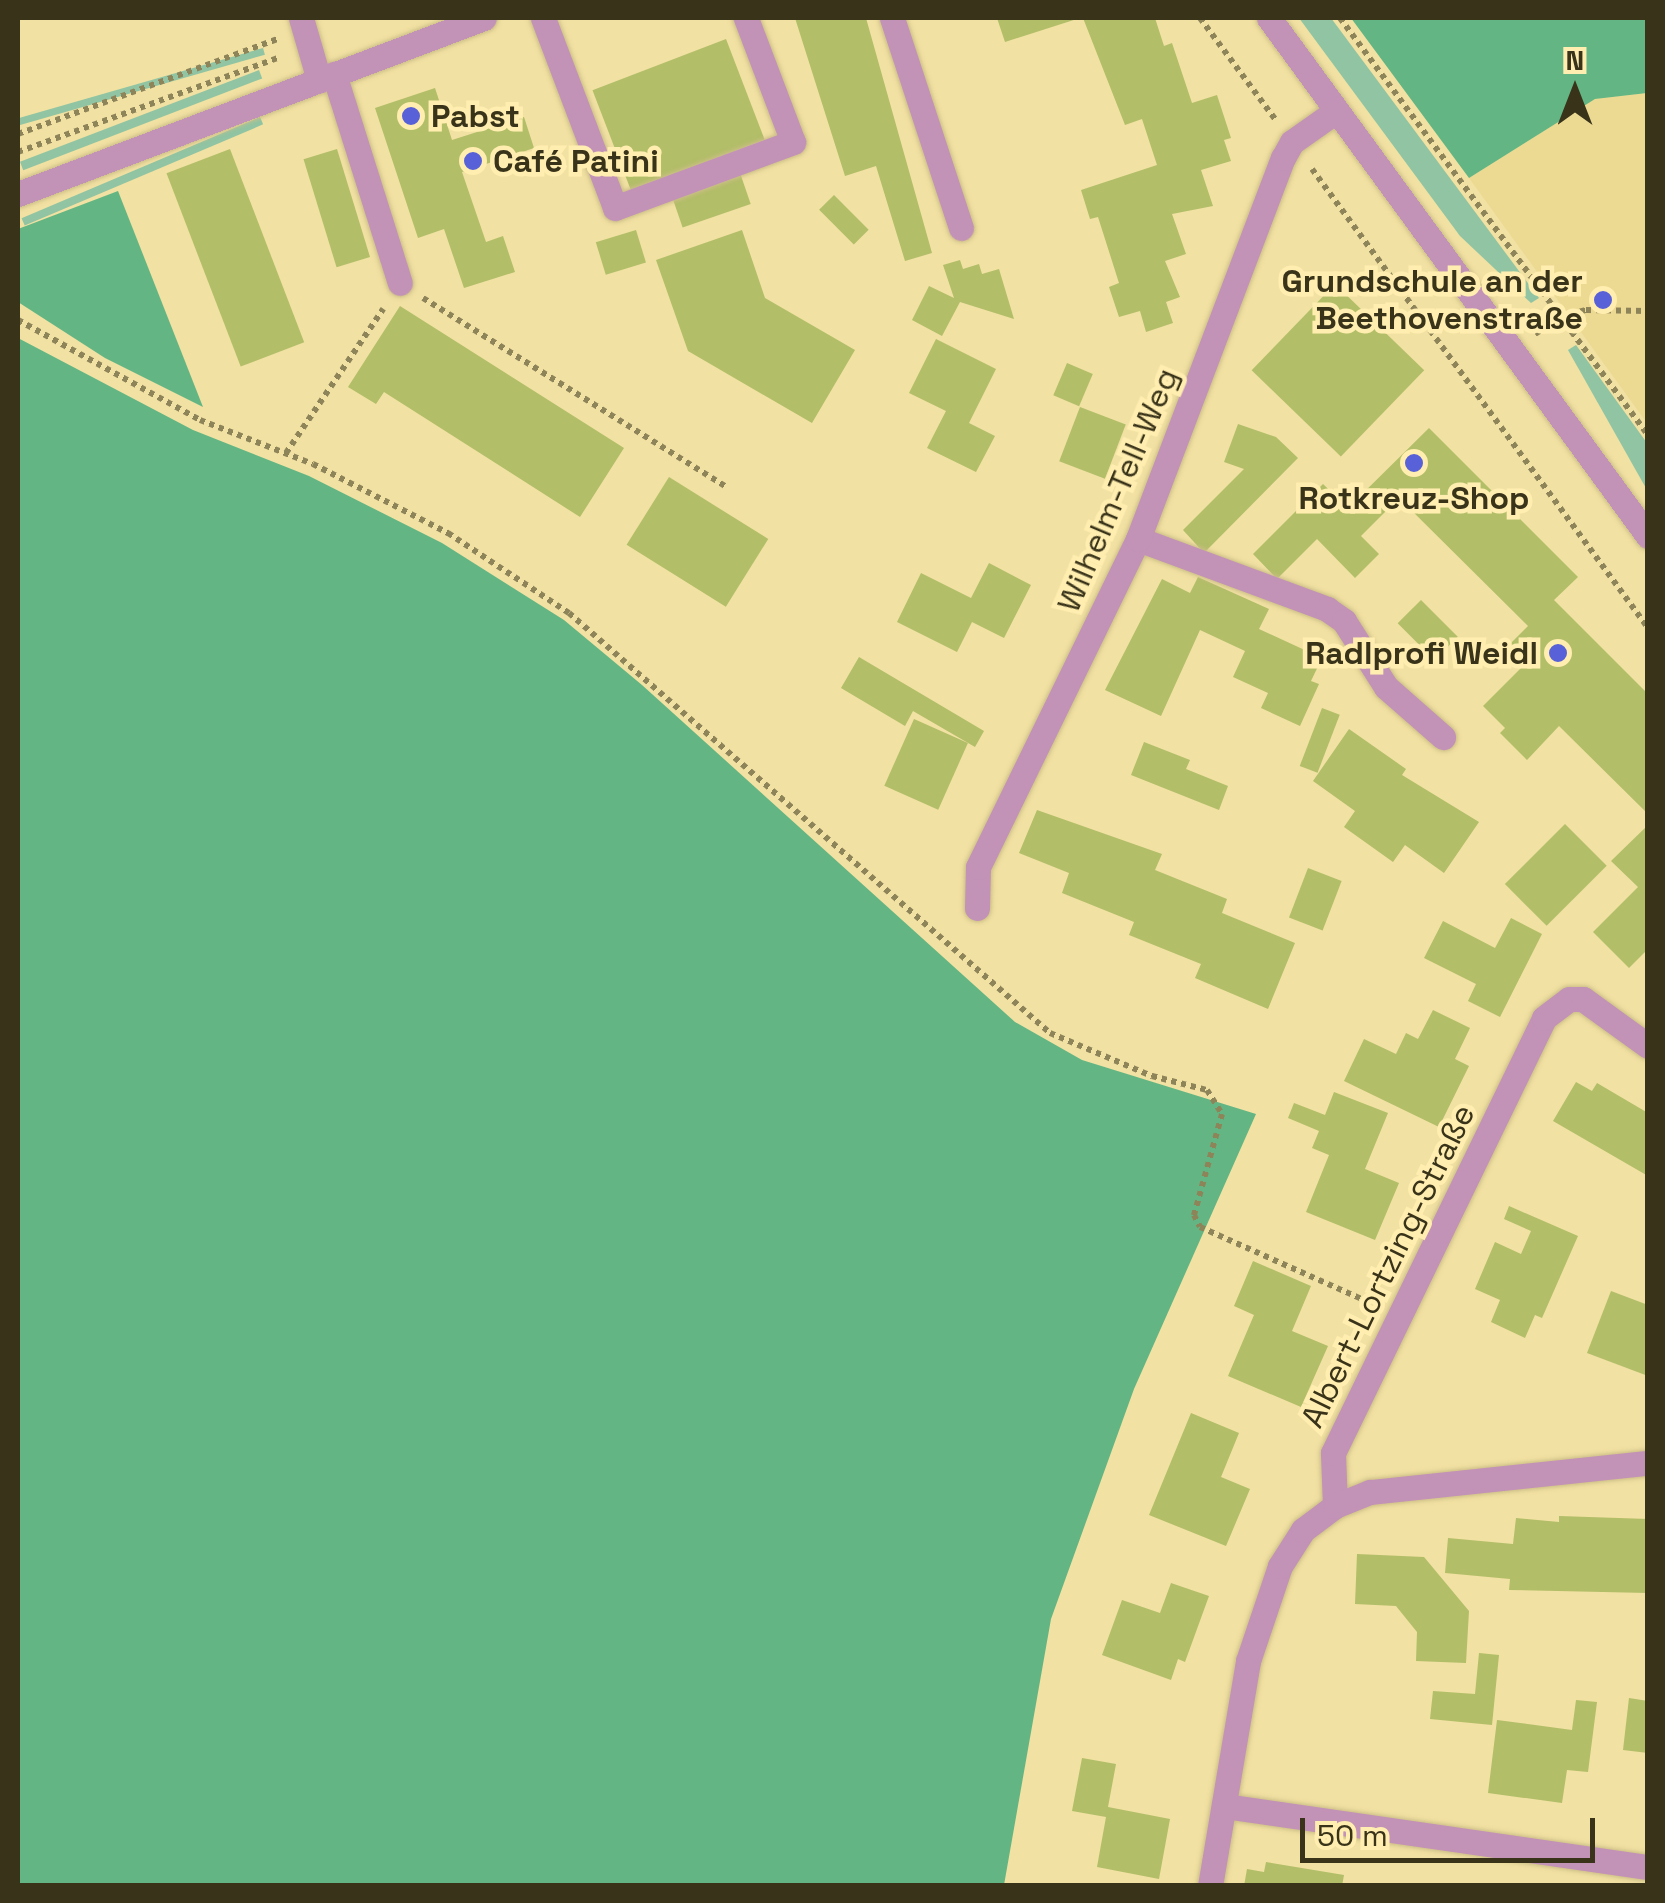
<!DOCTYPE html>
<html>
<head>
<meta charset="utf-8">
<style>
	body { margin:0 }
	#map { position:relative; width:1665px; height:1903px; overflow:hidden; background:#f1e1a2; font-family:"Space Grotesk",sans-serif }
	div>[style] { position:absolute }
	[style*='--x'] { left:calc(var(--x)*1px); top:calc(var(--y)*1px); width:calc(var(--w)*1px); rotate:calc(var(--a)*1deg) }
	.built>* { inset:0; background:#ecd992 }
	.green>* { inset:0; background:#90c4a2; transform-origin:0 0 }
	.forest>* { inset:0; background:#63b683 }
	.building>* { inset:0; background:#b2be68; transform-origin:0 0 }
	.path>* { height:6px; margin-top:-3px; transform-origin:0; background:repeating-linear-gradient(90deg,#8e8459 0 5px,transparent 0 10px) }
	.roads { filter:drop-shadow(0 0 2px #ccbe87) drop-shadow(0 0 2px #ccbe87) }
	.minor>* { height:25px; margin:-12.5px; padding:0 12.5px; transform-origin:12.5px; border-radius:12.5px; background:#c292b7 }
	.dots>* { width:28px; height:28px; translate:-50% -50%; box-sizing:border-box; border:5px solid #ffeeaf; border-radius:50% }
	span { translate:-50% -50%; white-space:nowrap; text-align:center; line-height:1.15; -webkit-text-stroke:9px #ffeeaf; paint-order:stroke }
	.poi-label { font-size:32px; color:#39331a; font-weight:700 }
	.left { translate:0 -50%; text-align:left }
	.right { translate:-100% -50%; text-align:right }
	.street-label { font-size:32px; color:#39331a }
	.frame { position:absolute; inset:0; border:20px solid #39331a; pointer-events:none }
	.north { position:absolute; left:1525px; top:40px; width:100px; height:100px; -webkit-text-stroke:8px #ffeeaf; paint-order:stroke; rotate:0deg; font-size:28px; font-weight:700; line-height:40px; text-align:center; color:#39331a }
	.north::after { content:''; display:block; margin:auto; width:35px; height:45px; background:#39331a; clip-path:polygon(50% 0,100% 100%,50% 72%,0 100%) }
	.scale { position:absolute; left:1300px; top:1818px; width:295px; height:45px; box-sizing:border-box; border:5px solid #39331a; border-top:0; padding-left:12px; font-size:30px; line-height:35px; white-space:nowrap; color:#39331a; -webkit-text-stroke:8px #ffeeaf; paint-order:stroke }
</style>
</head>
<body>
<div id="map">
	<div class="built">
		<i style="clip-path:polygon(1647px 93px,1647px 423px,1469px 178px,1595px 99px)"></i>
	</div>
	<div class="green">
		<i style="clip-path:polygon(1299px 18px,1331px 18px,1539px 298px,1531px 303px,1460px 236px)"></i>
		<i style="left:263px;top:48px;width:7px;height:261px;rotate:74deg"></i>
		<i style="left:259px;top:70px;width:9px;height:256px;rotate:69deg"></i>
		<i style="left:260px;top:117px;width:8px;height:259px;rotate:67deg"></i>
		<i style="clip-path:polygon(1576px 345px,1647px 443px,1647px 490px,1568px 350px)"></i>
	</div>
	<div class="forest">
		<i style="clip-path:polygon(1351px 18px,1647px 18px,1647px 93px,1595px 99px,1469px 178px)"></i>
		<i style="clip-path:polygon(118px 191px,203px 407px,105px 358px,18px 302px,18px 229px)"></i>
		<i style="clip-path:polygon(18px 338px,193px 430px,309px 476px,442px 543px,564px 620px,642px 685px,1015px 1022px,1082px 1060px,1256px 1114px,1134px 1389px,1051px 1619px,1004px 1885px,18px 1885px)"></i>
	</div>
	<div class="building">
		<i style="clip-path:polygon(795px 18px,866px 18px,932px 253px,905px 261px,876px 166px,845px 176px)"></i>
		<i style="clip-path:polygon(997px 18px,1080px 18px,1005px 42px)"></i>
		<i style="clip-path:polygon(1083px 18px,1155px 18px,1164px 46px,1172px 43px,1192px 103px,1217px 95px,1231px 138px,1224px 140px,1231px 161px,1201px 170px,1213px 206px,1172px 214px,1186px 254px,1165px 261px,1180px 297px,1166px 302px,1173px 323px,1146px 332px,1140px 311px,1119px 317px,1109px 287px,1119px 283px,1098px 217px,1090px 219px,1081px 190px,1157px 165px,1142px 119px,1125px 125px)"></i>
		<i style="left:726px;top:39px;width:108px;height:143px;rotate:69deg"></i>
		<i style="clip-path:polygon(435px 88px,452px 140px,524px 117px,534px 148px,462px 172px,486px 242px,503px 236px,515px 272px,464px 288px,444px 229px,418px 238px,375px 108px)"></i>
		<i style="left:230px;top:149px;width:207px;height:68px;rotate:69deg"></i>
		<i style="left:337px;top:149px;width:113px;height:35px;rotate:73deg"></i>
		<i style="left:739px;top:170px;width:36px;height:72px;rotate:71deg"></i>
		<i style="left:834px;top:195px;width:49px;height:21px;rotate:45deg"></i>
		<i style="left:636px;top:230px;width:34px;height:42px;rotate:73deg"></i>
		<i style="clip-path:polygon(742px 230px,765px 298px,855px 350px,812px 423px,688px 351px,656px 260px)"></i>
		<i style="clip-path:polygon(960px 260px,963px 269px,979px 264px,982px 274px,999px 269px,1014px 319px,960px 302px,942px 336px,912px 320px,929px 286px,954px 298px,943px 265px)"></i>
		<i style="left:1335px;top:284px;width:124px;height:120px;rotate:44deg"></i>
		<i style="clip-path:polygon(400px 306px,624px 448px,580px 517px,384px 392px,376px 404px,348px 387px)"></i>
		<i style="clip-path:polygon(936px 339px,996px 369px,969px 423px,995px 436px,976px 472px,927px 448px,946px 411px,909px 393px)"></i>
		<i style="left:1067px;top:363px;width:28px;height:35px;rotate:23deg"></i>
		<i style="left:1080px;top:407px;width:49px;height:58px;rotate:21deg"></i>
		<i style="clip-path:polygon(1238px 424px,1276px 437px,1298px 458px,1204px 553px,1183px 530px,1244px 469px,1224px 462px)"></i>
		<i style="clip-path:polygon(1429px 428px,1578px 577px,1554px 600px,1648px 694px,1648px 814px,1559px 726px,1527px 760px,1500px 733px,1505px 728px,1483px 706px,1523px 666px,1505px 649px,1528px 626px,1399px 498px,1361px 536px,1379px 554px,1355px 578px,1317px 539px,1277px 579px,1253px 554px,1323px 484px,1348px 508px)"></i>
		<i style="left:669px;top:477px;width:117px;height:80px;rotate:32deg"></i>
		<i style="clip-path:polygon(989px 563px,1031px 585px,1004px 638px,972px 622px,957px 652px,897px 622px,921px 573px,971px 598px)"></i>
		<i style="clip-path:polygon(1198px 577px,1269px 609px,1259px 629px,1322px 658px,1311px 681px,1319px 684px,1300px 726px,1261px 708px,1268px 693px,1233px 677px,1245px 651px,1200px 630px,1161px 716px,1105px 690px,1162px 579px,1190px 593px)"></i>
		<i style="left:1421px;top:600px;width:52px;height:33px;rotate:45deg"></i>
		<i style="clip-path:polygon(859px 657px,984px 731px,975px 747px,913px 711px,905px 726px,841px 688px)"></i>
		<i style="left:1322px;top:708px;width:19px;height:62px;rotate:21deg"></i>
		<i style="left:914px;top:719px;width:59px;height:73px;rotate:24deg"></i>
		<i style="clip-path:polygon(1349px 729px,1406px 769px,1402px 775px,1479px 822px,1444px 873px,1405px 845px,1393px 862px,1344px 827px,1355px 811px,1313px 781px)"></i>
		<i style="clip-path:polygon(1144px 742px,1190px 760px,1186px 769px,1228px 786px,1219px 810px,1131px 775px)"></i>
		<i style="clip-path:polygon(1037px 810px,1162px 854px,1155px 870px,1227px 899px,1222px 913px,1295px 943px,1268px 1009px,1195px 978px,1201px 964px,1129px 935px,1134px 922px,1062px 893px,1069px 873px,1019px 853px)"></i>
		<i style="left:1565px;top:824px;width:59px;height:85px;rotate:45deg"></i>
		<i style="clip-path:polygon(1648px 825px,1648px 949px,1629px 968px,1593px 932px,1638px 887px,1611px 861px)"></i>
		<i style="left:1308px;top:868px;width:36px;height:53px;rotate:21deg"></i>
		<i style="clip-path:polygon(1511px 918px,1542px 934px,1500px 1017px,1468px 1001px,1476px 984px,1424px 958px,1443px 921px,1495px 948px)"></i>
		<i style="clip-path:polygon(1433px 1010px,1470px 1028px,1455px 1059px,1469px 1066px,1439px 1127px,1344px 1081px,1364px 1039px,1396px 1054px,1406px 1033px,1418px 1039px)"></i>
		<i style="clip-path:polygon(1576px 1082px,1592px 1091px,1597px 1083px,1648px 1113px,1648px 1176px,1553px 1121px)"></i>
		<i style="clip-path:polygon(1334px 1092px,1388px 1113px,1365px 1169px,1399px 1183px,1375px 1240px,1306px 1212px,1329px 1155px,1312px 1148px,1319px 1131px,1288px 1118px,1294px 1103px,1325px 1115px)"></i>
		<i style="clip-path:polygon(1509px 1206px,1578px 1236px,1542px 1318px,1535px 1315px,1525px 1338px,1491px 1322px,1500px 1300px,1475px 1289px,1495px 1242px,1521px 1254px,1531px 1231px,1504px 1219px)"></i>
		<i style="clip-path:polygon(1253px 1261px,1311px 1286px,1292px 1331px,1328px 1346px,1301px 1407px,1228px 1376px,1254px 1315px,1234px 1306px)"></i>
		<i style="clip-path:polygon(1611px 1291px,1648px 1305px,1648px 1376px,1587px 1353px)"></i>
		<i style="clip-path:polygon(1191px 1413px,1239px 1433px,1221px 1477px,1250px 1489px,1226px 1546px,1149px 1515px)"></i>
		<i style="clip-path:polygon(1559px 1516px,1648px 1519px,1648px 1593px,1509px 1590px,1510px 1579px,1445px 1573px,1448px 1538px,1513px 1544px,1516px 1518px,1559px 1522px)"></i>
		<i style="clip-path:polygon(1357px 1554px,1424px 1557px,1469px 1611px,1466px 1663px,1416px 1661px,1417px 1632px,1396px 1606px,1355px 1604px)"></i>
		<i style="clip-path:polygon(1171px 1583px,1209px 1596px,1185px 1662px,1178px 1659px,1171px 1680px,1102px 1655px,1122px 1600px,1160px 1613px)"></i>
		<i style="clip-path:polygon(1479px 1653px,1499px 1655px,1492px 1725px,1430px 1719px,1433px 1691px,1475px 1694px)"></i>
		<i style="clip-path:polygon(1629px 1698px,1648px 1701px,1648px 1753px,1623px 1750px)"></i>
		<i style="clip-path:polygon(1576px 1700px,1597px 1702px,1588px 1772px,1567px 1770px,1562px 1803px,1488px 1793px,1497px 1720px,1572px 1730px)"></i>
		<i style="clip-path:polygon(1082px 1758px,1116px 1764px,1108px 1807px,1170px 1819px,1159px 1879px,1097px 1867px,1106px 1817px,1072px 1811px)"></i>
		<i style="clip-path:polygon(1266px 1862px,1344px 1875px,1342px 1886px,1244px 1886px,1247px 1869px,1264px 1872px)"></i>
	</div>
	<div class="path">
		<i style="--x:1200;--y:18;--w:126;--a:53.4"></i>
		<i style="--x:1340;--y:18;--w:518;--a:53.55"></i>
		<i style="--x:18;--y:134;--w:276;--a:-20.1"></i>
		<i style="--x:18;--y:152;--w:279;--a:-19.9"></i>
		<i style="--x:1312;--y:169;--w:569;--a:53.79"></i>
		<i style="--x:423;--y:298;--w:358;--a:31.9"></i>
		<i style="--x:18;--y:320;--w:208;--a:28.8"></i>
		<i style="--x:200;--y:420;--w:121;--a:21.3"></i>
		<i style="--x:313;--y:464;--w:152;--a:27.1"></i>
		<i style="--x:448;--y:533;--w:145;--a:33.5"></i>
		<i style="--x:569;--y:613;--w:639;--a:41.13"></i>
		<i style="--x:1050;--y:1033;--w:111;--a:22.9"></i>
		<i style="--x:1152;--y:1076;--w:57;--a:14.3"></i>
		<i style="--x:1207;--y:1090;--w:28;--a:58"></i>
		<i style="--x:1222;--y:1114;--w:105;--a:105.5"></i>
		<i style="--x:1194;--y:1215;--w:13;--a:63"></i>
		<i style="--x:1200;--y:1227;--w:189;--a:24"></i>
		<i style="--x:1535;--y:334;--w:31;--a:-33"></i>
		<i style="--x:1561;--y:317;--w:26;--a:-16"></i>
		<i style="--x:1586;--y:310;--w:62;--a:0.9"></i>
		<i style="--x:286;--y:453;--w:174;--a:-56"></i>
	</div>
	<div class="roads">
		<div class="minor">
			<i style="--x:301;--y:18;--w:65;--a:73.8"></i>
			<i style="--x:543;--y:18;--w:203;--a:69.2"></i>
			<i style="--x:615;--y:208;--w:190;--a:-20.3"></i>
			<i style="--x:793;--y:142;--w:133;--a:-110.8"></i>
			<i style="--x:892;--y:18;--w:221;--a:71.8"></i>
			<i style="--x:1269;--y:18;--w:642;--a:53.81"></i>
			<i style="--x:334;--y:74;--w:219;--a:72.5"></i>
			<i style="--x:18;--y:194;--w:498;--a:-20.7"></i>
			<i style="--x:1138;--y:539;--w:202;--a:20.3"></i>
			<i style="--x:1327;--y:609;--w:21;--a:35"></i>
			<i style="--x:1344;--y:621;--w:78;--a:57.5"></i>
			<i style="--x:1386;--y:687;--w:76;--a:41.3"></i>
			<i style="--x:977;--y:908;--w:41;--a:-88.6"></i>
			<i style="--x:978;--y:867;--w:365;--a:-64"></i>
			<i style="--x:1138;--y:539;--w:408;--a:-69.2"></i>
			<i style="--x:1283;--y:158;--w:18;--a:-61"></i>
			<i style="--x:1292;--y:142;--w:54;--a:-35.2"></i>
			<i style="--x:1335;--y:1506;--w:53;--a:-92.2"></i>
			<i style="--x:1333;--y:1453;--w:483;--a:-64.1"></i>
			<i style="--x:1544;--y:1018;--w:31;--a:-37"></i>
			<i style="--x:1569;--y:999;--w:14;--a:0"></i>
			<i style="--x:1583;--y:999;--w:80;--a:35.9"></i>
			<i style="--x:1224;--y:1806;--w:428;--a:8.2"></i>
			<i style="--x:1210;--y:1886;--w:228;--a:-80.4"></i>
			<i style="--x:1248;--y:1661;--w:100;--a:-71.4"></i>
			<i style="--x:1280;--y:1566;--w:43;--a:-57.4"></i>
			<i style="--x:1303;--y:1530;--w:40;--a:-37"></i>
			<i style="--x:1335;--y:1506;--w:38;--a:-22"></i>
			<i style="--x:1370;--y:1492;--w:280;--a:-6"></i>
		</div>
	</div>
	<div class="dots">
		<i style="left:411px;top:116px;background:#5861d8"></i>
		<i style="left:473px;top:161px;background:#5861d8"></i>
		<i style="left:1603px;top:300px;background:#5861d8"></i>
		<i style="left:1414px;top:463px;background:#5861d8"></i>
		<i style="left:1558px;top:653px;background:#5861d8"></i>
	</div>
	<div class="poi-label">
		<span class="left" style="left:431px;top:116px">Pabst</span>
		<span class="left" style="left:493px;top:161px">Café Patini</span>
		<span class="right" style="left:1583px;top:300px">Grundschule an der<br>Beethovenstraße</span>
		<span style="left:1414px;top:498px">Rotkreuz-Shop</span>
		<span class="right" style="left:1538px;top:653px">Radlprofi Weidl</span>
	</div>
	<div class="street-label">
		<span style="left:1118px;top:490px;rotate:-67deg">Wilhelm-Tell-Weg</span>
		<span style="left:1388px;top:1266px;rotate:-64deg">Albert-Lortzing-Straße</span>
	</div>
	<div class="frame"></div>
	<div class="north">N</div>
	<div class="scale">50 m</div>
</div>
</body>
</html>
